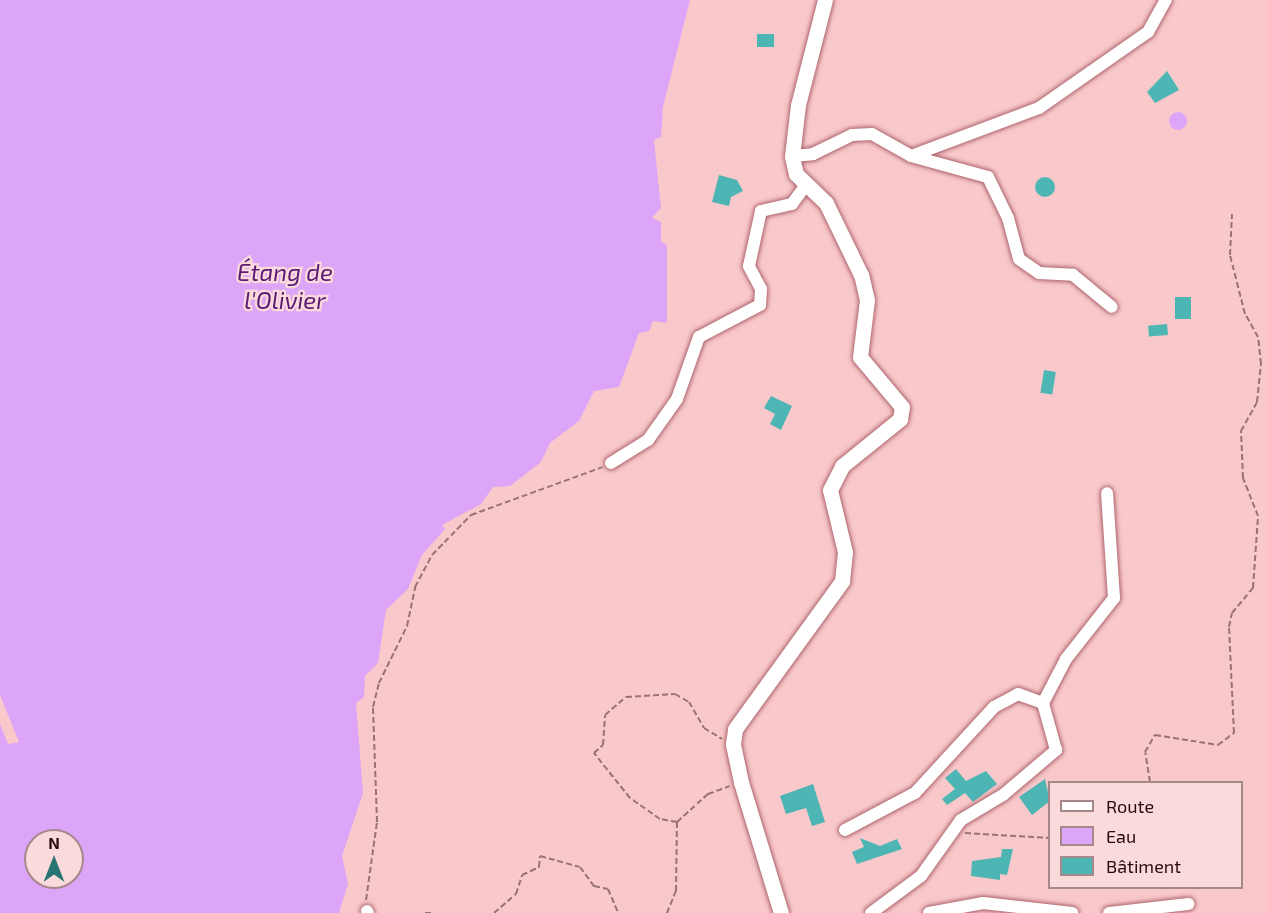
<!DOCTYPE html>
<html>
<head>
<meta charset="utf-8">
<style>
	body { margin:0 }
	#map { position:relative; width:1267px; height:913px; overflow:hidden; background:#f9c8cb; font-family:"Exo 2",sans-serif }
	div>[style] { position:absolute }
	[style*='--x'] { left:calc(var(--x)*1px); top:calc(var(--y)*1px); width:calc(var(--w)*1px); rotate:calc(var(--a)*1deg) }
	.water>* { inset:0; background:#dda5f8 }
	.round { border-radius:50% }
	.building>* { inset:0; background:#4db5b4; transform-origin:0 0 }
	.path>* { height:2px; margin-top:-1px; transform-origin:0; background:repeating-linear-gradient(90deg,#997275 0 6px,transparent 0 9px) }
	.roads { filter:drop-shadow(0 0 2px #ad656c) drop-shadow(0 0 2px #ad656c) }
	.minor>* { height:12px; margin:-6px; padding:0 6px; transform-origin:6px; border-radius:6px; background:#fff }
	.tertiary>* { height:15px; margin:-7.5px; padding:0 7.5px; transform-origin:7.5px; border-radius:7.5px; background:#fff }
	span { translate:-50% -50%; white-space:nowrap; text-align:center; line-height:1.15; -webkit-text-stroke:4.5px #fbdadc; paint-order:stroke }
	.water-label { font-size:24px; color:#5c1a75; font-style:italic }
	.legend { position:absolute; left:1048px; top:781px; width:195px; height:108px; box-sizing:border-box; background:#fbdadc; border:2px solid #a6878a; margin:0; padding:8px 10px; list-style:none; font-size:18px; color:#270b0f }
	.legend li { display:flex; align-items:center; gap:12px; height:30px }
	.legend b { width:30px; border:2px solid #a6878a }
	.north { position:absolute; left:24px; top:829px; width:60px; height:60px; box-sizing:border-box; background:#fbdadc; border:2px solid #a6878a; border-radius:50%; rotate:0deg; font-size:16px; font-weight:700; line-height:24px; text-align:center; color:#270b0f }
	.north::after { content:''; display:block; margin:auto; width:21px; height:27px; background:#297373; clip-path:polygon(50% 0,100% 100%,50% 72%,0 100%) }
</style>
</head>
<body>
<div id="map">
	<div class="water">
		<i style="clip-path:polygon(evenodd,0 0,690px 0,663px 107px,661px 137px,654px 140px,661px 208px,652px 218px,661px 222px,661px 241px,667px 246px,667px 323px,653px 321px,649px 331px,639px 333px,619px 387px,594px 391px,579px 421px,550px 443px,541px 462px,510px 486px,493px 487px,481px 504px,442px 525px,445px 529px,422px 555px,408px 589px,386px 610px,378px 663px,365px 676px,364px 697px,356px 703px,363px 793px,342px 856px,348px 884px,339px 913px,0 913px,0 724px,8px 744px,19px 742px,0 695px,0 0,36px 841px,72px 841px,72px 877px,36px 877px,36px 841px)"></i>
		<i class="round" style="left:1169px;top:112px;width:18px;height:18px"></i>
	</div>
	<div class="building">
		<i style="left:757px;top:34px;width:17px;height:13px"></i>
		<i style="clip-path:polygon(1167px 71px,1179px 90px,1155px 103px,1147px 92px)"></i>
		<i style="clip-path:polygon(719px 175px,737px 180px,743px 191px,731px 197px,729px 206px,712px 202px)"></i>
		<i class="round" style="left:1035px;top:177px;width:20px;height:20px"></i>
		<i style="left:1175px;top:297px;width:16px;height:22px"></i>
		<i style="left:1167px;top:324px;width:11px;height:19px;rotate:85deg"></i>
		<i style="left:1044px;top:370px;width:12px;height:23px;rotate:9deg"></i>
		<i style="clip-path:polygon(771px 396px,792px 406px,781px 430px,770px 424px,775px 414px,764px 408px)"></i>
		<i style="clip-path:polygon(956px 769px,966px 781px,986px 771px,997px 784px,973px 802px,965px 793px,947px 805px,942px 799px,955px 789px,945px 778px)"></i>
		<i style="clip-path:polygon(1045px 779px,1050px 801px,1032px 815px,1019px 797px)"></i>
		<i style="clip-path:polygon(813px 784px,825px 822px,812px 826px,806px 808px,786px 814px,780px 796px)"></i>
		<i style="clip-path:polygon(860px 838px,880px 846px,897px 839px,902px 849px,857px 864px,852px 852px,864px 847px)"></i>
		<i style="clip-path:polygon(1002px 849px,1013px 849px,1007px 875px,1000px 874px,1000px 880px,971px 876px,972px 861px,1001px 857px)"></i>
	</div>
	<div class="path">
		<i style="--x:1150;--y:782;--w:30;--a:-99"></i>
		<i style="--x:1145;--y:752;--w:20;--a:-60"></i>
		<i style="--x:1155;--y:735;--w:64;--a:9"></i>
		<i style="--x:1218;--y:745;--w:20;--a:-37"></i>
		<i style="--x:1234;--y:733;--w:106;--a:-92.7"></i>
		<i style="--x:1229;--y:627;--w:14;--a:-78"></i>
		<i style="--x:1232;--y:613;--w:33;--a:-50"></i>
		<i style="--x:1253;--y:588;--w:72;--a:-86"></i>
		<i style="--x:1258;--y:516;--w:41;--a:-111.5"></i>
		<i style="--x:1243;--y:478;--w:47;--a:-92.4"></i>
		<i style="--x:1241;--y:431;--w:33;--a:-61"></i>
		<i style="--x:1257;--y:402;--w:38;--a:-84"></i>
		<i style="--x:1261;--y:364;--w:27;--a:-96"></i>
		<i style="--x:1258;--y:337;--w:26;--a:-119"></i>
		<i style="--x:1245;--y:314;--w:61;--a:-104.3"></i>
		<i style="--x:1230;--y:255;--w:41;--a:-87.2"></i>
		<i style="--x:677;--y:822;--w:17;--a:-170"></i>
		<i style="--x:660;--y:819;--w:37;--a:-145"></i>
		<i style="--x:630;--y:798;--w:58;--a:-128.7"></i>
		<i style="--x:594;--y:753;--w:12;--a:-42"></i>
		<i style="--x:603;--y:745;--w:30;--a:-86"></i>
		<i style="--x:605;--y:715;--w:28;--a:-41"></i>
		<i style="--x:626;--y:697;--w:49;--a:-3.5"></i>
		<i style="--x:675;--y:694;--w:16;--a:30"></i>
		<i style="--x:689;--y:702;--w:30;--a:60"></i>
		<i style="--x:704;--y:728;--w:21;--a:31"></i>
		<i style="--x:965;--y:833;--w:85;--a:3.4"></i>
		<i style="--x:366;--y:900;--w:79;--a:-82"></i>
		<i style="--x:377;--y:822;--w:115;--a:-92"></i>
		<i style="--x:373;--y:707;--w:25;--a:-76"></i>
		<i style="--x:379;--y:683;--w:64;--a:-63.8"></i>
		<i style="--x:407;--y:626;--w:40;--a:-78"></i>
		<i style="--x:415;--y:587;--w:36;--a:-62"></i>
		<i style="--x:432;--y:555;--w:56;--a:-45.7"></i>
		<i style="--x:471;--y:515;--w:140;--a:-20"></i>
		<i style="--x:425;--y:913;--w:9;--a:0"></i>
		<i style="--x:494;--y:913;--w:29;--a:-41"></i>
		<i style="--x:516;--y:894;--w:20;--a:-72"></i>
		<i style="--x:522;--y:875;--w:19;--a:-25"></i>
		<i style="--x:539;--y:867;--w:11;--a:-85"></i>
		<i style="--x:540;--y:856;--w:41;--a:15.4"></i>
		<i style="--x:580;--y:867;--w:24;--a:54"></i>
		<i style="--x:594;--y:886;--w:14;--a:12"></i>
		<i style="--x:608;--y:889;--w:26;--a:67"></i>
		<i style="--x:667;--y:913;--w:24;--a:-68"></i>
		<i style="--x:676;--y:891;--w:69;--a:-89.2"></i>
		<i style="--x:677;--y:822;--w:42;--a:-42.1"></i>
		<i style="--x:708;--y:794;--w:23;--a:-20"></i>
	</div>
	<div class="roads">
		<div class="minor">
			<i style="--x:792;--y:156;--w:21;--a:-5"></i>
			<i style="--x:813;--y:154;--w:43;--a:-26"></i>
			<i style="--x:852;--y:135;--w:20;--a:-3"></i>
			<i style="--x:872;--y:134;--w:45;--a:29.4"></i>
			<i style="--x:911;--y:156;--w:137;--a:-20.6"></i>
			<i style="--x:1039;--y:108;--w:133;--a:-34.9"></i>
			<i style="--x:1148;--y:32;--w:37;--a:-61"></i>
			<i style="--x:911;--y:156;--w:80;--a:15.3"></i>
			<i style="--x:988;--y:177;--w:46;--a:64"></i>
			<i style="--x:1008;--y:218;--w:42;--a:75"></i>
			<i style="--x:1019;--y:259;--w:24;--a:35"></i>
			<i style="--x:1039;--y:273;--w:34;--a:3"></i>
			<i style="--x:1073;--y:275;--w:50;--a:39.4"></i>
			<i style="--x:611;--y:463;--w:44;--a:-31.9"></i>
			<i style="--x:648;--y:440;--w:50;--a:-54.7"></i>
			<i style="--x:677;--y:399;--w:66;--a:-70.5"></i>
			<i style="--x:699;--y:337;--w:69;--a:-27.7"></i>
			<i style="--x:760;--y:305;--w:16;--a:-86"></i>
			<i style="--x:761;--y:289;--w:26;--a:-118"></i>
			<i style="--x:749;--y:266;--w:56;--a:-77.7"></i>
			<i style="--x:761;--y:211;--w:32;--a:-13"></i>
			<i style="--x:792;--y:204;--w:22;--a:-54"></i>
			<i style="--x:845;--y:830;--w:79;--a:-27.9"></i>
			<i style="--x:915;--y:793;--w:117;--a:-47.4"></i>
			<i style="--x:994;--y:707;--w:27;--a:-28"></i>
			<i style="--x:1018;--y:694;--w:27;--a:20"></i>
			<i style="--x:367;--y:911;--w:2;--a:63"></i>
			<i style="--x:871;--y:913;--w:62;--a:-36.5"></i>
			<i style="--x:921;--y:876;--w:69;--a:-54.5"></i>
			<i style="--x:961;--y:820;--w:49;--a:-30.8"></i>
			<i style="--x:1003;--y:795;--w:70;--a:-40.3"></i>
			<i style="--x:1056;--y:750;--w:49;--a:-105.5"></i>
			<i style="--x:1043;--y:703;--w:50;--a:-62.4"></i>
			<i style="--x:1066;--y:659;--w:78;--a:-51.8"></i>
			<i style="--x:1114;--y:598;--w:105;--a:-93.8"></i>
			<i style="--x:929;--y:913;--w:55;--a:-10.5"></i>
			<i style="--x:983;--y:903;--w:90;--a:6.4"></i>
			<i style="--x:1109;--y:913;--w:80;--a:-6.5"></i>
		</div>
		<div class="tertiary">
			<i style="--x:781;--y:913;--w:137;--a:-107"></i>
			<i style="--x:741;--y:782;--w:39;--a:-102"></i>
			<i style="--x:733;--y:744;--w:15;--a:-82"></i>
			<i style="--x:735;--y:729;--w:183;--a:-54.1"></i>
			<i style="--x:842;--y:581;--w:29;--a:-84"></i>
			<i style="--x:845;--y:552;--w:64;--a:-103.6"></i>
			<i style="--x:830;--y:490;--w:27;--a:-63"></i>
			<i style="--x:842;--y:466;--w:75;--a:-39"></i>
			<i style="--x:900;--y:419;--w:12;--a:-81"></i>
			<i style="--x:902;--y:407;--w:65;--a:-130"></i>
			<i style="--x:860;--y:357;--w:57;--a:-83"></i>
			<i style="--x:867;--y:300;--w:26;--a:-103"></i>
			<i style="--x:861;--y:275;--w:80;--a:-115.9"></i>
			<i style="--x:826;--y:203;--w:42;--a:-136"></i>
			<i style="--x:796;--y:174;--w:18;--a:-103"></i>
			<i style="--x:792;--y:156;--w:51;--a:-83.3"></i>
			<i style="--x:798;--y:105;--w:108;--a:-75.6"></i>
		</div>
	</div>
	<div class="water-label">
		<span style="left:285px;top:286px">Étang de<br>l'Olivier</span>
	</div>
	<ul class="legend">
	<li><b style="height:8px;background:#fff"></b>Route</li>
	<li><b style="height:16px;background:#dda5f8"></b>Eau</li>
	<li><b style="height:16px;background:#4db5b4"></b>Bâtiment</li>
	</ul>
	<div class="north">N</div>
</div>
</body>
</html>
